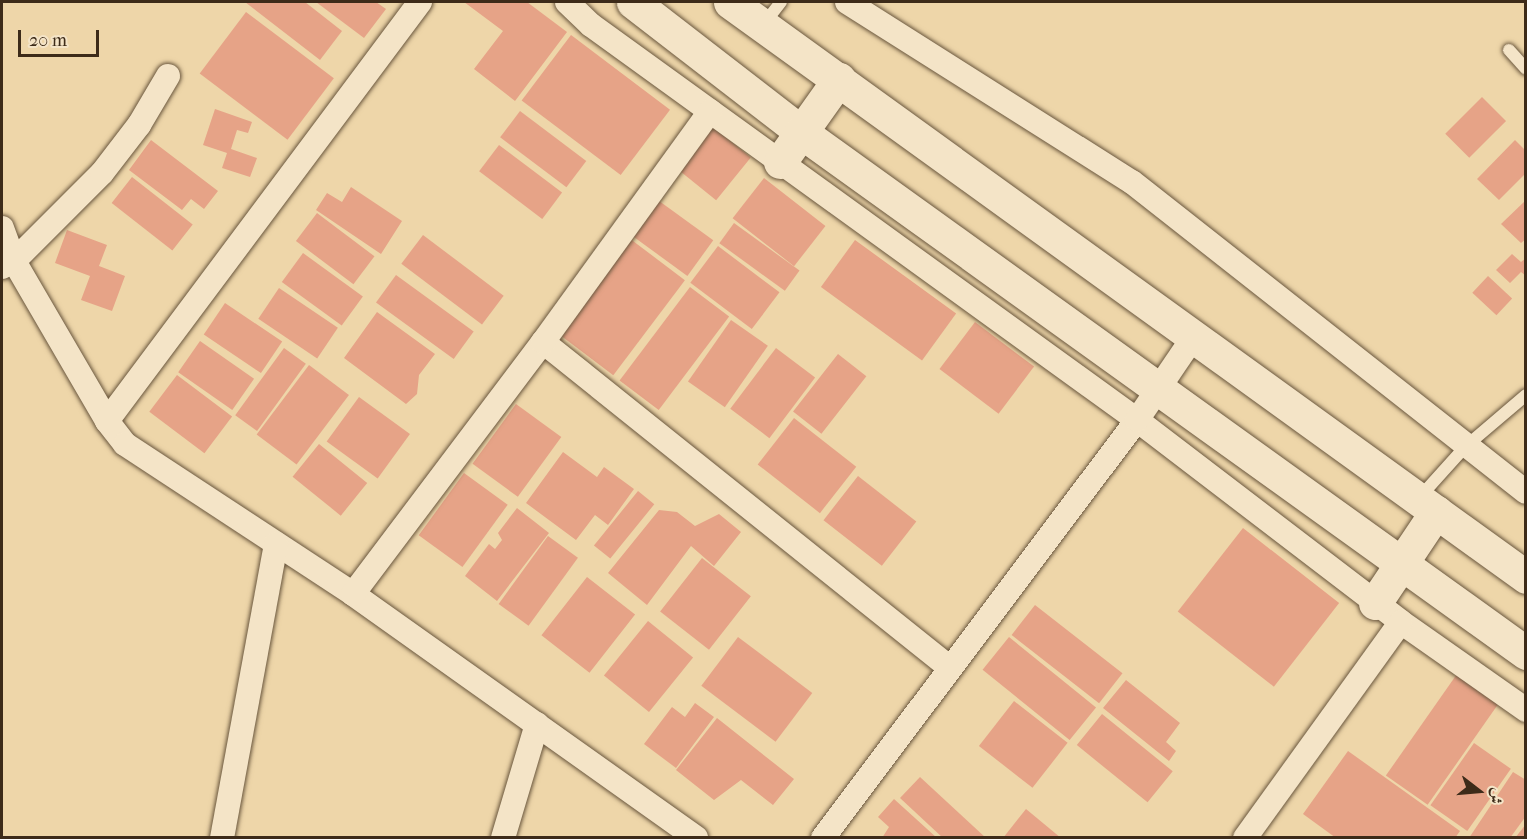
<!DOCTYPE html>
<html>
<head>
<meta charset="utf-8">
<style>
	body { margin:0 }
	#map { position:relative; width:1527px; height:839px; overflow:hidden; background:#eed6a9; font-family:"IM FELL French Canon",Amiri,serif }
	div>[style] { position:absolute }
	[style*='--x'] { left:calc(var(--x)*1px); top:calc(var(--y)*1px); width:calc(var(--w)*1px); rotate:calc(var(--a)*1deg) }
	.building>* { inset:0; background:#e6a387; transform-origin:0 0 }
	.roads { filter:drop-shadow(0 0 2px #69563d) drop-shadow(0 0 2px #69563d) }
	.service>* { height:12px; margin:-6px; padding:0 6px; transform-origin:6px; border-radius:6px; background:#f4e4c7 }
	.minor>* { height:24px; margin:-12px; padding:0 12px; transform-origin:12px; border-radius:12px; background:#f4e4c7 }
	.secondary>* { height:33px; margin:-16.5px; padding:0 16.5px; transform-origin:16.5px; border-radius:16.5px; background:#f4e4c7 }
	span { translate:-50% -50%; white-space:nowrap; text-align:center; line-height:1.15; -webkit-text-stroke:5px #f4e4c7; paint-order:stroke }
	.frame { position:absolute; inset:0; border:3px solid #3d2b19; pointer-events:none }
	.north { position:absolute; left:1449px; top:761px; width:60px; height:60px; -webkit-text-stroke:4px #f4e4c7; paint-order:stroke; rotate:106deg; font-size:16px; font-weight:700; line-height:24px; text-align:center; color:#3d2b19 }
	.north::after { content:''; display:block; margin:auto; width:21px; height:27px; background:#3d2b19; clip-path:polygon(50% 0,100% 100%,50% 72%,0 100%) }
	.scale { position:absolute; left:18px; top:30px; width:81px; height:27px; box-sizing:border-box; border:3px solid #3d2b19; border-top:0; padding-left:8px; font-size:18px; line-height:21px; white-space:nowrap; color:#3d2b19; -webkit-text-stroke:4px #f4e4c7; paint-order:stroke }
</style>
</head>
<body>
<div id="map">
	<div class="building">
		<i style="clip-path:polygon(245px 2px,305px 2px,342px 31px,320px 60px)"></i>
		<i style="clip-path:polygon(316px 2px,376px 2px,386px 9px,364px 38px)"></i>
		<i style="clip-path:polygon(464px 2px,527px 2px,567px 32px,515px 101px,474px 69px,503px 31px)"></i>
		<i style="left:246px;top:12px;width:110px;height:77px;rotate:37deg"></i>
		<i style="left:571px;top:35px;width:124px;height:82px;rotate:37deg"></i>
		<i style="left:1482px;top:97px;width:34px;height:52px;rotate:45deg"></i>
		<i style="clip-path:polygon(215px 109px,252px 122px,248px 133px,237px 130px,231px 149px,257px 158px,250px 177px,222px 168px,227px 153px,203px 145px)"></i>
		<i style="left:520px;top:111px;width:83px;height:33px;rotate:37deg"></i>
		<i style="left:708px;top:123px;width:55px;height:55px;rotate:39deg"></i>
		<i style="clip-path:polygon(151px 140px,218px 191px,204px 209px,191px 199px,182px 210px,129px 170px)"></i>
		<i style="clip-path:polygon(1515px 140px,1526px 151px,1526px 173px,1499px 200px,1477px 179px)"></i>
		<i style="left:499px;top:145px;width:79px;height:33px;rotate:37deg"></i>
		<i style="left:132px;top:177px;width:77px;height:33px;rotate:38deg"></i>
		<i style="left:764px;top:178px;width:78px;height:51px;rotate:38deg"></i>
		<i style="clip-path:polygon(351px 187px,402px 221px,381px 254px,316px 210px,327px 193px,342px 202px)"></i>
		<i style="left:655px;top:198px;width:72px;height:44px;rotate:36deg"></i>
		<i style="clip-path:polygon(1526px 200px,1526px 239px,1521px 243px,1501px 224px)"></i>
		<i style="left:317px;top:213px;width:72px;height:35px;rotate:37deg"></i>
		<i style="left:734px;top:223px;width:81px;height:25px;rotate:36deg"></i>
		<i style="clip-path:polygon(67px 230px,107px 245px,99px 266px,125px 276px,112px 311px,81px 300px,90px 276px,55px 263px)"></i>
		<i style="left:423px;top:235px;width:101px;height:36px;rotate:37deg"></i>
		<i style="left:629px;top:238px;width:70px;height:119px;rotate:37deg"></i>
		<i style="left:855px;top:240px;width:125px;height:58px;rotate:36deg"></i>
		<i style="left:718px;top:246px;width:77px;height:46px;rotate:37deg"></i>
		<i style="left:303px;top:253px;width:74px;height:36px;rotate:36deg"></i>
		<i style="clip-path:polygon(1512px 254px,1521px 262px,1526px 258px,1526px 276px,1521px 272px,1510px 283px,1496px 270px)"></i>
		<i style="left:396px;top:275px;width:96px;height:34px;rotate:36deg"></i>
		<i style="left:1488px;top:276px;width:33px;height:23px;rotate:43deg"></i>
		<i style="left:690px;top:287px;width:49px;height:117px;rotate:37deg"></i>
		<i style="left:279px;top:288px;width:71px;height:37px;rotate:34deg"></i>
		<i style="left:225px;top:303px;width:69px;height:38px;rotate:34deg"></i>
		<i style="clip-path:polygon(377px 312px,435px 354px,419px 375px,417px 394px,406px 404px,344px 358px)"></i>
		<i style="left:731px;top:320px;width:45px;height:75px;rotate:35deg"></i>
		<i style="left:975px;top:322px;width:74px;height:59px;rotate:37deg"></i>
		<i style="left:200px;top:341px;width:66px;height:38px;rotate:35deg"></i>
		<i style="left:284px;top:348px;width:27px;height:83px;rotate:36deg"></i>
		<i style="left:776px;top:348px;width:49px;height:76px;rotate:37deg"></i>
		<i style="left:838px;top:354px;width:36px;height:73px;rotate:38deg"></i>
		<i style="left:309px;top:365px;width:50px;height:87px;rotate:37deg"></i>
		<i style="left:177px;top:375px;width:69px;height:46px;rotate:37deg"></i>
		<i style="left:359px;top:397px;width:63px;height:55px;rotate:36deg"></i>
		<i style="left:516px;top:404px;width:56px;height:74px;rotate:36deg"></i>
		<i style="left:794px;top:418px;width:79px;height:59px;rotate:38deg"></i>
		<i style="left:319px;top:444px;width:62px;height:42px;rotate:39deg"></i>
		<i style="clip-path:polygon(563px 452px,597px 477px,604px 467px,634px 489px,608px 525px,595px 515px,576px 540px,526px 503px)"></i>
		<i style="left:464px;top:473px;width:54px;height:77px;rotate:36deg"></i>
		<i style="left:858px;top:476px;width:74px;height:56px;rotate:38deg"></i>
		<i style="left:638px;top:491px;width:21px;height:70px;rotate:39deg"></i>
		<i style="clip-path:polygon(517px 508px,549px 533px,497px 601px,465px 576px,489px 544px,495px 549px,502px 540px,498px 533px)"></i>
		<i style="clip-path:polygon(659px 510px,677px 512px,695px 526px,719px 514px,741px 532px,714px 566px,691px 546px,647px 605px,608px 573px)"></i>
		<i style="left:1243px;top:528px;width:122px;height:106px;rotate:38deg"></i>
		<i style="left:548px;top:536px;width:37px;height:84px;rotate:36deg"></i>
		<i style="left:702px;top:558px;width:62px;height:68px;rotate:38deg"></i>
		<i style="left:587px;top:577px;width:61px;height:74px;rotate:38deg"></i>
		<i style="left:1035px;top:605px;width:111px;height:38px;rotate:38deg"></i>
		<i style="left:648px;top:621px;width:58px;height:70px;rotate:39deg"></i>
		<i style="left:738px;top:637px;width:93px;height:61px;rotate:37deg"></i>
		<i style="left:1009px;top:637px;width:112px;height:42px;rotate:39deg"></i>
		<i style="left:1457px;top:674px;width:51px;height:124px;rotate:35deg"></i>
		<i style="clip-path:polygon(1126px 680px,1180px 723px,1166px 742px,1176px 751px,1169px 761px,1103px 708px)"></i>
		<i style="left:1014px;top:701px;width:68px;height:57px;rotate:38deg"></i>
		<i style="clip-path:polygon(695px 703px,714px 717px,676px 768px,644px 744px,672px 707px,685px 717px)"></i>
		<i style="left:1102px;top:714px;width:91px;height:40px;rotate:39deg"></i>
		<i style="clip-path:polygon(717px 718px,794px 779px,773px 805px,741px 780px,714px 800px,676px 770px)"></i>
		<i style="left:1474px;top:743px;width:45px;height:76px;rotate:35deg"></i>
		<i style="clip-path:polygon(1348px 751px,1460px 831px,1455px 838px,1336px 838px,1303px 814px)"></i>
		<i style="clip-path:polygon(1513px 772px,1526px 780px,1526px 816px,1510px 838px,1469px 838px)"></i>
		<i style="clip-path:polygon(920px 777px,986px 838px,943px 838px,900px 798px)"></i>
		<i style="clip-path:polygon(894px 799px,937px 838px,882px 838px,889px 827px,878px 817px)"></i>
		<i style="clip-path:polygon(1026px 809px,1061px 838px,1003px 838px)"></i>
		<i style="clip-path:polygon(1526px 824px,1526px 838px,1515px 838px)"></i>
	</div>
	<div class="roads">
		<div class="service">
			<i style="--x:763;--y:25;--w:29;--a:-52"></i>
			<i style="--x:1509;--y:50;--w:25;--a:48"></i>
			<i style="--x:1419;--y:498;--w:69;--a:-48"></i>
			<i style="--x:1465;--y:447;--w:80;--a:-40.4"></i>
		</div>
		<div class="minor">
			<i style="--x:567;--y:2;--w:33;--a:44"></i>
			<i style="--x:591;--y:25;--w:674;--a:35.88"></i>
			<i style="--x:1137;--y:420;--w:332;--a:37.4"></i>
			<i style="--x:1401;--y:622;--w:153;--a:35.1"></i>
			<i style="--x:847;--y:2;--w:337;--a:32.3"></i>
			<i style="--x:1132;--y:182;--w:501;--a:38.2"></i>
			<i style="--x:2;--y:228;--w:35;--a:70"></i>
			<i style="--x:14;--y:261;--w:185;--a:59.8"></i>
			<i style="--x:107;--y:421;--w:29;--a:52"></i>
			<i style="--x:125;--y:444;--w:273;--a:33.3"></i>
			<i style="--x:353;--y:594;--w:421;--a:35.4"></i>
			<i style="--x:2;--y:267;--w:13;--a:-27"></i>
			<i style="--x:14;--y:261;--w:124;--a:-45"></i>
			<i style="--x:102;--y:173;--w:61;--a:-52.4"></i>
			<i style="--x:139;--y:125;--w:57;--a:-59.4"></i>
			<i style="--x:543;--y:342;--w:521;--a:38.69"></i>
			<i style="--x:107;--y:421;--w:523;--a:-53.24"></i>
			<i style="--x:353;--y:594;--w:316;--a:-53"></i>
			<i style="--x:543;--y:342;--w:285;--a:-54.1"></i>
			<i style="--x:222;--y:838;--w:299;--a:-79.6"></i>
			<i style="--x:503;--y:838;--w:119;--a:-73.4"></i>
			<i style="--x:823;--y:838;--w:523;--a:-53.09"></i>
			<i style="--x:1137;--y:420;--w:102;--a:-55.8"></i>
			<i style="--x:1245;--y:838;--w:266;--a:-54.2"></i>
		</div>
		<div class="secondary">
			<i style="--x:633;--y:2;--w:212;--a:37.7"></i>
			<i style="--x:801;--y:132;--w:893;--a:35.7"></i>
			<i style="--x:730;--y:2;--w:982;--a:35.84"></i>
			<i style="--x:780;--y:162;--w:102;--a:-54.6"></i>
			<i style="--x:1375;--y:603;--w:110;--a:-56.2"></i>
		</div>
	</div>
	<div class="frame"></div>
	<div class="north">ش</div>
	<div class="scale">20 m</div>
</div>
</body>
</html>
